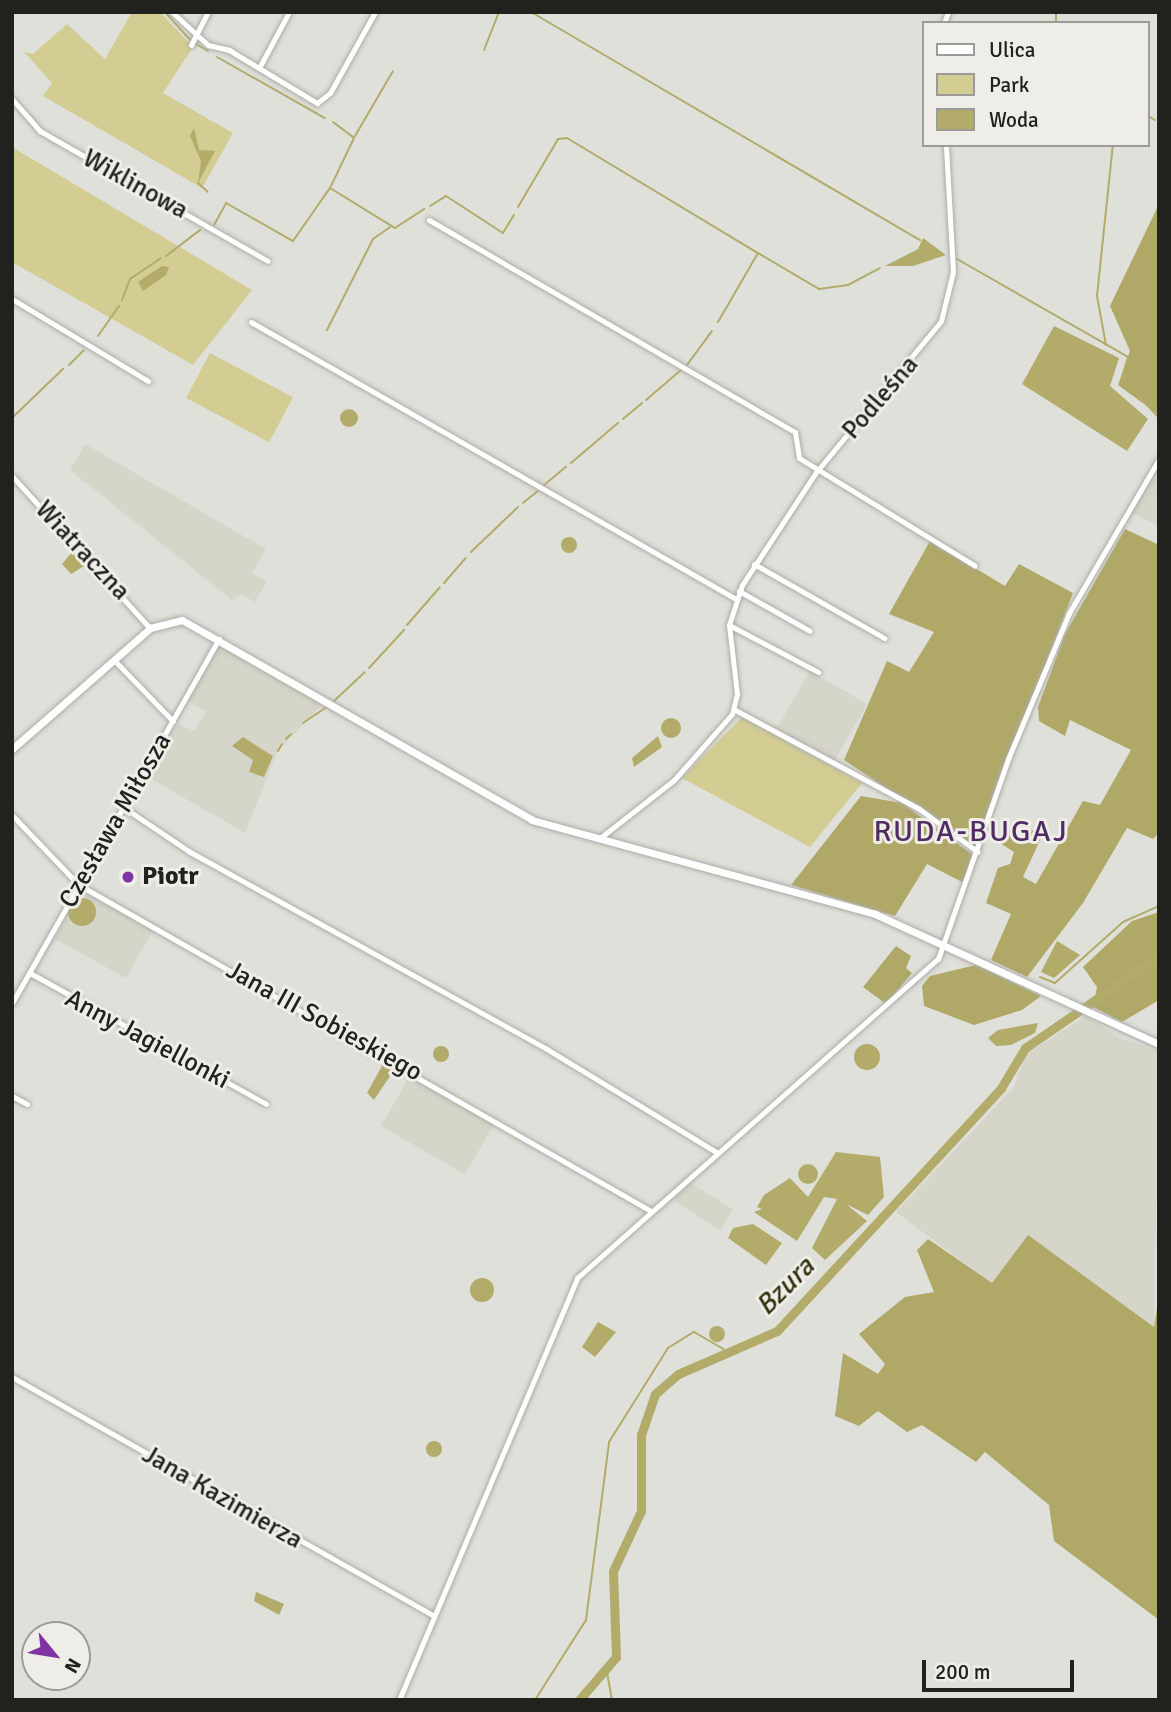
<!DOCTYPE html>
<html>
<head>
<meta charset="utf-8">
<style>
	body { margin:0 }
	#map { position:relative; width:1171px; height:1712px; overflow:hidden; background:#e0e0da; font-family:Signika,sans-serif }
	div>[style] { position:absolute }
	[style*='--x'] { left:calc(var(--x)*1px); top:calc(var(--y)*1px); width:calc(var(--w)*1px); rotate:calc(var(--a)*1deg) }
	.built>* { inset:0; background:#d6d5c9; transform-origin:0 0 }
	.green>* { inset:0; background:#d3cd94; transform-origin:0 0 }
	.forest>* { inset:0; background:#afa867 }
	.water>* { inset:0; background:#b2ab6a }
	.round { border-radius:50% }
	.stream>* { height:2px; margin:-1px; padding:0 1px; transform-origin:1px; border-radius:1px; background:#b2ab6a }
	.river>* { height:9px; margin:-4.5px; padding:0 4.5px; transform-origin:4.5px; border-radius:4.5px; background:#b2ab6a }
	.roads { filter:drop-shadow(0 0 2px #adaca7) drop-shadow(0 0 2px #adaca7) }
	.minor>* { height:5px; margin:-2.5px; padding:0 2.5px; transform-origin:2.5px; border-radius:2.5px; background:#fff }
	.tertiary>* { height:7px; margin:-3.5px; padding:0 3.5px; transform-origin:3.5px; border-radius:3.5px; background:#fff }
	.dots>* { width:19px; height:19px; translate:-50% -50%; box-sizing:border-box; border:4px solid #eeede7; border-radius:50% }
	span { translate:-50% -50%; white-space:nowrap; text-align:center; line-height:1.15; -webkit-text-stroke:6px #eeede7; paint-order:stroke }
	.street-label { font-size:26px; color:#21211e }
	.poi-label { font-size:26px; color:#21211e; font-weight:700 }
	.left { translate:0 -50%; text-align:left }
	.water-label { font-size:28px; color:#353214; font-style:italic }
	.quarter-label { font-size:30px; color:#512c63; letter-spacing:2px }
	.frame { position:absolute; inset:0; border:14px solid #21211e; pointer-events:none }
	.legend { position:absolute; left:922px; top:21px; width:228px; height:126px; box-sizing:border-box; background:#eeede7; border:2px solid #9c9b97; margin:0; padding:9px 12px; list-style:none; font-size:21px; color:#21211e }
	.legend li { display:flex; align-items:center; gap:14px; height:35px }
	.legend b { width:35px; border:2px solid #9c9b97 }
	.north { position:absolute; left:21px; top:1621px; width:70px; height:70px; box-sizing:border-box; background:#eeede7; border:2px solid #9c9b97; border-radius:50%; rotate:120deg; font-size:19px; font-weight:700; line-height:28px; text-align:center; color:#21211e }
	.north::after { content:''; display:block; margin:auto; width:24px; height:32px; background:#8133a4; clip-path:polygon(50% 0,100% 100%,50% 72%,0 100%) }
	.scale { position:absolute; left:922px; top:1660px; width:152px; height:32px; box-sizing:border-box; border:4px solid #21211e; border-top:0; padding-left:9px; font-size:21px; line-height:24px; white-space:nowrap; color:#21211e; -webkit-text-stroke:5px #eeede7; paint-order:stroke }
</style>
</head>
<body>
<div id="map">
	<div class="built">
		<i style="clip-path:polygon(85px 444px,266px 549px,252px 573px,267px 582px,255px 602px,241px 594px,232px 600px,70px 470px)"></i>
		<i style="clip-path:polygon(1159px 468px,1159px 526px,1130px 512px)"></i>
		<i style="clip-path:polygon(219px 646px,322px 705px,277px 752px,245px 833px,146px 776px,172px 730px,179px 724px,194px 731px,206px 712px,188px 701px)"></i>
		<i style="left:810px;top:671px;width:66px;height:67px;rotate:30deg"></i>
		<i style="left:82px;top:891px;width:81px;height:55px;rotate:29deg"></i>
		<i style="clip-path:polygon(1086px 1016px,1120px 1038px,1159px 1051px,1154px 1327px,1028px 1235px,992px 1284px,896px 1212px,1014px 1087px,1025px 1055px)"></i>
		<i style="left:411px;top:1074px;width:97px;height:60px;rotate:30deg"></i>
		<i style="clip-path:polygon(690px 1183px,733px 1209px,720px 1230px,671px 1199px)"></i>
	</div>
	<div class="green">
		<i style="clip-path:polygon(132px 12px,160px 12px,193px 47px,163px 93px,233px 133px,202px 188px,43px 96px,52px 83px,24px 52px,33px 54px,67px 24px,105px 59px)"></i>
		<i style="clip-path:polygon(12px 147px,252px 290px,193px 365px,12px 262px)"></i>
		<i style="left:210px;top:353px;width:94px;height:51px;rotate:28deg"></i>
		<i style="clip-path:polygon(742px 717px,862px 783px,810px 847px,682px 778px)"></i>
	</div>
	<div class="forest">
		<i style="clip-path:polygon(1159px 204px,1159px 415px,1118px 385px,1130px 351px,1110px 306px)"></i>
		<i style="clip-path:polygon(1125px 529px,1159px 545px,1159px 833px,1153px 839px,1127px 828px,1083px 903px,1027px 977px,991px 960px,1011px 914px,986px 903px,998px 868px,1010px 864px,1014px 852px,1000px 843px,1005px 828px,1025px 826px,1042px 836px,1023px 877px,1036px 884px,1083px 801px,1100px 805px,1131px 750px,1070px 720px,1065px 736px,1039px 721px,1038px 707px,1065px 634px)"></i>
		<i style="clip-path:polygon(930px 541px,1005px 586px,1019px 564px,1073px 593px,975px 847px,844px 760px,887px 661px,909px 672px,934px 632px,889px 614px)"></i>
		<i style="clip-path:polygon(861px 796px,902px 803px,973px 855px,964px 883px,927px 864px,895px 916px,791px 885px)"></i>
		<i style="clip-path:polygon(1159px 912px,1159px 1000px,1122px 1022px,1093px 1007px,1097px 987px,1083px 967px,1132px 921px)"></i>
		<i style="clip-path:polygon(896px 946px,911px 956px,906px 968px,912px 973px,886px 1004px,863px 987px)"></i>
		<i style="clip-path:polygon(976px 965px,1041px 996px,1022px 1010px,974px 1025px,924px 1006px,922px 986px,930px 976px)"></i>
		<i style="clip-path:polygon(1028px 1235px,1154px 1327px,1159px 1294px,1159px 1620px,1054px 1541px,1049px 1505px,985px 1452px,976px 1462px,922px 1425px,907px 1432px,878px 1411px,859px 1426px,835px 1416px,843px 1353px,878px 1374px,885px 1364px,859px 1334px,905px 1297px,934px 1292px,917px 1250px,928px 1239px,992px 1283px)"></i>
	</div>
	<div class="water">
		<i style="clip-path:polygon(194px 128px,199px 150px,215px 151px,198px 183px,201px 161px,190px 136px)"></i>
		<i style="clip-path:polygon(923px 238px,946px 255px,913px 266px,885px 266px,918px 249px)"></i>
		<i style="clip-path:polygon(162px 266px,169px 267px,166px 275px,143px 291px,138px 282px)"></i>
		<i style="clip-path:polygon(1054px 326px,1119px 358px,1110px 386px,1148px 419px,1127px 451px,1022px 384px)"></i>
		<i class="round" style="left:340px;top:409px;width:18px;height:18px"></i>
		<i class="round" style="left:561px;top:537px;width:16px;height:16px"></i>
		<i style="clip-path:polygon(72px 552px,84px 566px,71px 574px,62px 564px)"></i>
		<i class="round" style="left:661px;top:718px;width:20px;height:20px"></i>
		<i style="clip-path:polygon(658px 736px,662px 747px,634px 767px,632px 758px)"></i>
		<i style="clip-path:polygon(243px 737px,273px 756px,264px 777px,249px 772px,253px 760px,232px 746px)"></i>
		<i class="round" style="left:68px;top:898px;width:28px;height:28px"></i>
		<i style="clip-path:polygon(1057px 941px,1080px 955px,1054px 978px,1041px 972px)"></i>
		<i style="clip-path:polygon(1038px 1023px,1035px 1033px,1011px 1045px,996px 1046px,988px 1038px,998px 1030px)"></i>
		<i class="round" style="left:854px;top:1044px;width:26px;height:26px"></i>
		<i class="round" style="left:433px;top:1046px;width:16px;height:16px"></i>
		<i style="clip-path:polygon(383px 1064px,394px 1070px,374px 1100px,367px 1093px)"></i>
		<i style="clip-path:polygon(836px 1152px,880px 1157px,884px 1197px,868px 1215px,846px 1204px,867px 1221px,825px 1260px,812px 1248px,837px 1199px,824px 1197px,797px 1241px,754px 1212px,762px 1209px,757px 1207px,764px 1195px,790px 1178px,808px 1197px)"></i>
		<i class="round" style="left:798px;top:1164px;width:20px;height:20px"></i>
		<i style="clip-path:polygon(753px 1224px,782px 1243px,766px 1265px,728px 1238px,733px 1228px)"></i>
		<i class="round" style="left:470px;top:1278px;width:24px;height:24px"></i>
		<i style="clip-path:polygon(598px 1322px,616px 1332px,595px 1357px,582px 1347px)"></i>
		<i class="round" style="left:709px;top:1326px;width:16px;height:16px"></i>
		<i class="round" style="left:426px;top:1441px;width:16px;height:16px"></i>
		<i style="clip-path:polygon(256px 1592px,284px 1604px,279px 1615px,254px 1601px)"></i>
	</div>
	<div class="stream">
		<i style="--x:165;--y:12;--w:38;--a:48"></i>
		<i style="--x:531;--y:12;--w:451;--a:30.4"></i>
		<i style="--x:1056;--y:23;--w:11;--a:-90"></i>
		<i style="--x:196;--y:44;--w:14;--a:30"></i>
		<i style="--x:484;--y:50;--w:41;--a:-68.5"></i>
		<i style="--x:217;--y:57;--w:124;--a:29.5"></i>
		<i style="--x:1148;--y:116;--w:8;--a:30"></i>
		<i style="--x:333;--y:122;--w:26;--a:37"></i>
		<i style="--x:354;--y:138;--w:55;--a:115.6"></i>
		<i style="--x:330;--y:188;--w:76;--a:31.6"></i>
		<i style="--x:395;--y:228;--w:35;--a:-33"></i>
		<i style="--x:355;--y:136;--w:75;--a:-59.7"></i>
		<i style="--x:198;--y:183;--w:13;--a:42"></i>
		<i style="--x:430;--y:206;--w:19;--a:-32"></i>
		<i style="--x:446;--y:196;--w:68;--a:33"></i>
		<i style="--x:503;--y:233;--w:21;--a:-59"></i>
		<i style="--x:518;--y:207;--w:79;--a:-59.5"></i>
		<i style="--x:558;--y:139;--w:9;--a:-6"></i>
		<i style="--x:567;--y:138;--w:223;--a:31.1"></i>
		<i style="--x:214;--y:225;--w:25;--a:-61"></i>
		<i style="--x:226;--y:203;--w:77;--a:29.6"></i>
		<i style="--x:293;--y:241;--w:65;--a:-55.1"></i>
		<i style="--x:166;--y:256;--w:43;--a:-37.4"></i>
		<i style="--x:957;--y:259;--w:197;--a:29.8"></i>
		<i style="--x:1128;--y:357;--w:22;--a:106"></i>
		<i style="--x:1122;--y:378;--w:54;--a:47.2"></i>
		<i style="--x:122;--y:300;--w:22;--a:-69"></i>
		<i style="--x:130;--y:279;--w:37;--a:-34"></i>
		<i style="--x:718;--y:322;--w:80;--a:-59.9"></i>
		<i style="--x:758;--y:253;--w:71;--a:30.5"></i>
		<i style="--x:819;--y:289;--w:29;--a:-8"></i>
		<i style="--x:848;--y:285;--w:36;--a:-28"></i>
		<i style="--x:327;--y:330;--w:102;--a:-63.2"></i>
		<i style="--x:373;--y:239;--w:21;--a:-35"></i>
		<i style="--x:98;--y:336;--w:37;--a:-55"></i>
		<i style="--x:1106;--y:345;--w:50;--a:-100.4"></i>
		<i style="--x:1097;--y:296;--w:152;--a:-84"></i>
		<i style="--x:69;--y:365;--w:21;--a:-45"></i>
		<i style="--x:687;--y:365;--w:42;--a:-53.7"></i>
		<i style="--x:646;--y:400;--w:48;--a:-40.7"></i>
		<i style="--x:12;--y:418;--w:71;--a:-43.9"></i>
		<i style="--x:623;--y:419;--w:25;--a:-40"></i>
		<i style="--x:571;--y:463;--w:62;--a:-40.4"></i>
		<i style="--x:543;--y:486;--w:30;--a:-40"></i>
		<i style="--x:523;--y:503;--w:19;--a:-39"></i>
		<i style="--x:471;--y:552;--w:65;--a:-43.8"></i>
		<i style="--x:444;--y:583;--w:33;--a:-49"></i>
		<i style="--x:407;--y:625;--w:50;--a:-49"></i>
		<i style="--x:369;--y:668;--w:52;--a:-47.4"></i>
		<i style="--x:334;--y:701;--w:42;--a:-43.1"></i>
		<i style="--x:303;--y:723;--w:30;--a:-34"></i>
		<i style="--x:286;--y:739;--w:7;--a:-45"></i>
		<i style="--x:278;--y:751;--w:8;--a:-60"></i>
		<i style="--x:1040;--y:977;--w:16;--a:22"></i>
		<i style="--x:1055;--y:983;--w:91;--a:-41.9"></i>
		<i style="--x:1123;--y:922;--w:39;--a:-24"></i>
		<i style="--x:607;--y:1672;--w:28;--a:80"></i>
		<i style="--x:535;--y:1700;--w:95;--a:-57.5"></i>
		<i style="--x:586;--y:1620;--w:179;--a:-82.6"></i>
		<i style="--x:609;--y:1442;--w:111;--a:-57.9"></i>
		<i style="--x:668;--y:1348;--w:31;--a:-32"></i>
		<i style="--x:694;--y:1332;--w:34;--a:30"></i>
	</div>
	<div class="river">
		<i style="--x:579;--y:1700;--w:57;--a:-49.3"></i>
		<i style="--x:616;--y:1657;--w:86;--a:-92"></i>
		<i style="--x:613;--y:1571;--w:66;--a:-65"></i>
		<i style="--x:641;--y:1511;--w:76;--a:-90"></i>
		<i style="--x:641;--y:1435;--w:43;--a:-71.1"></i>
		<i style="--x:655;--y:1394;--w:30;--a:-41"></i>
		<i style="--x:678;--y:1374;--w:108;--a:-23.5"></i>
		<i style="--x:777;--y:1331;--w:330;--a:-47.3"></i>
		<i style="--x:1001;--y:1088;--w:47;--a:-59"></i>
		<i style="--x:1025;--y:1048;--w:163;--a:-34.5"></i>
	</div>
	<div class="roads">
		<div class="minor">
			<i style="--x:172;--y:12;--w:49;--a:42.5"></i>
			<i style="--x:208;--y:45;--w:22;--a:13"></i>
			<i style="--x:229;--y:50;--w:103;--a:31.1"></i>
			<i style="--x:317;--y:103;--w:16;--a:-38"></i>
			<i style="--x:330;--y:93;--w:93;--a:-60.9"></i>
			<i style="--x:944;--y:23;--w:12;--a:-70"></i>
			<i style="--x:191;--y:45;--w:37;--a:-63"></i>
			<i style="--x:259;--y:68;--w:64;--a:-61.8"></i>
			<i style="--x:12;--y:99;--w:43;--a:48.8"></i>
			<i style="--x:40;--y:131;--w:262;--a:29.7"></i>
			<i style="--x:429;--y:220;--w:423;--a:30.1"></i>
			<i style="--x:795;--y:432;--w:26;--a:81"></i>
			<i style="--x:799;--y:458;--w:206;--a:31.5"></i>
			<i style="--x:12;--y:299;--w:159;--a:31.1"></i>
			<i style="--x:251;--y:322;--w:559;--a:29.73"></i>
			<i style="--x:12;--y:476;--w:205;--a:47.8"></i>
			<i style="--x:754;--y:564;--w:150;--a:29.6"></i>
			<i style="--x:739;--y:591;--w:81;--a:29.4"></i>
			<i style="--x:729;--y:625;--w:101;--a:27.8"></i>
			<i style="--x:114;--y:660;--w:85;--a:46"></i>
			<i style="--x:735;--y:710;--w:208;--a:28.2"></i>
			<i style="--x:918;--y:808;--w:74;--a:36.3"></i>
			<i style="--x:123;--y:807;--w:81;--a:33.9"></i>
			<i style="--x:190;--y:852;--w:406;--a:28.9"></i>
			<i style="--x:545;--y:1048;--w:202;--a:31.3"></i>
			<i style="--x:12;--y:815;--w:97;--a:46.3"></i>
			<i style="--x:79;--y:885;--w:658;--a:29.68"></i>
			<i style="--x:600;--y:838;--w:94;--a:-38.1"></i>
			<i style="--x:674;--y:780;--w:88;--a:-48.7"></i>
			<i style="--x:732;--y:714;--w:21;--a:-76"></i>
			<i style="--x:737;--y:694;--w:69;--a:-96.6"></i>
			<i style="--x:729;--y:625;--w:42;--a:-72"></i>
			<i style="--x:742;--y:585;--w:136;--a:-56.7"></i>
			<i style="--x:817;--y:471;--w:195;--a:-50.4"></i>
			<i style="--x:941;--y:321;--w:50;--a:-76.2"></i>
			<i style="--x:953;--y:272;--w:127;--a:-93.2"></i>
			<i style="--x:30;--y:973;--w:270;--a:29"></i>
			<i style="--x:12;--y:1003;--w:419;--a:-60.4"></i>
			<i style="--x:12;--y:1096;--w:17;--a:28"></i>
			<i style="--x:12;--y:1377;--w:485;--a:29.5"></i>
			<i style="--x:399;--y:1700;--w:458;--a:-67.1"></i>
			<i style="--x:577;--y:1278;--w:482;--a:-41.5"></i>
			<i style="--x:938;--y:959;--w:212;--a:-70.7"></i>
			<i style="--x:1008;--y:759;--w:158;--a:-67.3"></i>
			<i style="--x:1069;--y:613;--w:178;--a:-59.7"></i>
		</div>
		<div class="tertiary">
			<i style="--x:12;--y:749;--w:184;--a:-41.2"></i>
			<i style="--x:150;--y:628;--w:33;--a:-14"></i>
			<i style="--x:182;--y:620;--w:403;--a:29.7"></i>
			<i style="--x:532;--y:820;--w:356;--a:15.3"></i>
			<i style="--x:875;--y:914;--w:312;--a:24.6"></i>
		</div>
	</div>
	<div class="dots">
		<i style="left:128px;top:877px;background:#8133a4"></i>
	</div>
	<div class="street-label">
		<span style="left:135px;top:185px;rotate:29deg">Wiklinowa</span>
		<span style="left:881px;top:398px;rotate:-49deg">Podleśna</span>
		<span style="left:82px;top:551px;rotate:47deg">Wiatraczna</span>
		<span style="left:116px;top:821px;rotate:-60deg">Czesława Miłosza</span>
		<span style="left:324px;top:1022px;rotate:29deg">Jana III Sobieskiego</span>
		<span style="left:147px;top:1040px;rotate:28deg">Anny Jagiellonki</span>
		<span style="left:222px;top:1498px;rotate:30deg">Jana Kazimierza</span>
	</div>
	<div class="poi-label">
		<span class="left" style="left:142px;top:877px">Piotr</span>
	</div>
	<div class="water-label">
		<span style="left:785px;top:1286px;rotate:-45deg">Bzura</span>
	</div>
	<div class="quarter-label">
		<span style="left:971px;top:832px">RUDA-BUGAJ</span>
	</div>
	<div class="frame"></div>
	<ul class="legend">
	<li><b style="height:9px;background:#fff"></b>Ulica</li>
	<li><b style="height:19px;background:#d3cd94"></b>Park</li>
	<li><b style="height:19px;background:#b2ab6a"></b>Woda</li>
	</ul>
	<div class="north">N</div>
	<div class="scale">200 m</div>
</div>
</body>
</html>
